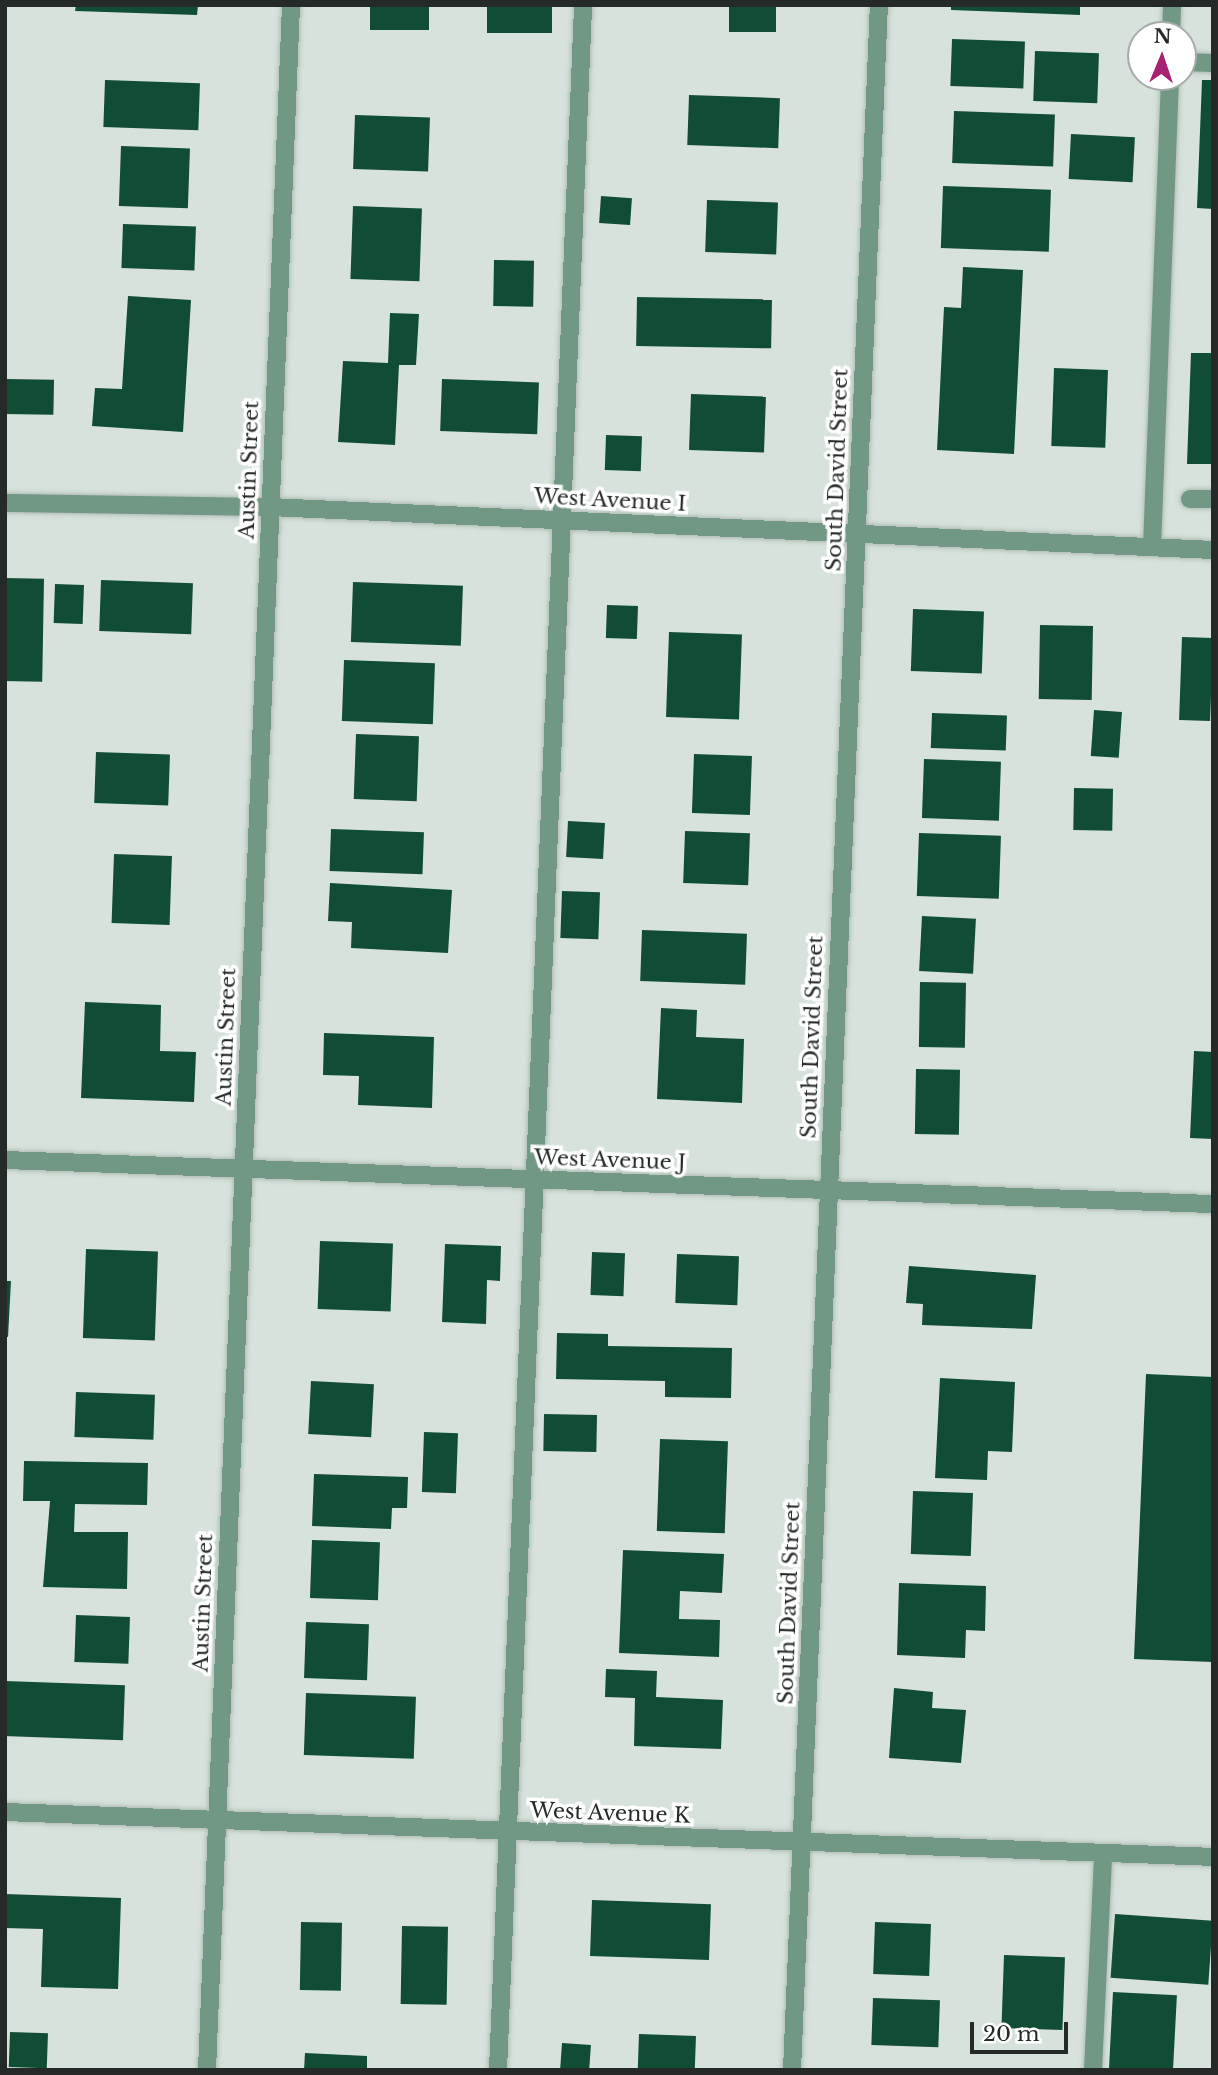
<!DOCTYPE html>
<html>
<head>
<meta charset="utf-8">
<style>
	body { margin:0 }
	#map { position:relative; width:1218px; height:2075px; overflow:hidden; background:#d6e2db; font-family:"Libre Baskerville",serif }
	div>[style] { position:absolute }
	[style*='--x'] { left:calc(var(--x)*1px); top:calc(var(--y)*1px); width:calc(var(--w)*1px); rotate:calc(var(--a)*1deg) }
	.building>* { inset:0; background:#114c35; transform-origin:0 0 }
	.roads { filter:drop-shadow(0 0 2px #b3bdb7) drop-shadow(0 0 2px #b3bdb7) }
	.minor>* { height:18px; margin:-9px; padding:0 9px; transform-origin:9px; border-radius:9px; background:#709884 }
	span { translate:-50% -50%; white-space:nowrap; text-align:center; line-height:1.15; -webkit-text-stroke:7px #fff; paint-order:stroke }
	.street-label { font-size:21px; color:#252a28 }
	.frame { position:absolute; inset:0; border:7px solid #252a28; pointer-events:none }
	.north { position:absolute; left:1127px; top:21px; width:70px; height:70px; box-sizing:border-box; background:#fff; border:2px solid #a8aaa9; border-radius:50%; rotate:2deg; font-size:19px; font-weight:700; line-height:28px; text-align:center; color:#252a28 }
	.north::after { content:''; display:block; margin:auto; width:24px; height:32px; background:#a62371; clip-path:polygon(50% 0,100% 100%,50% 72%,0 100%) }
	.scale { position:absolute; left:970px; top:2022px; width:98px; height:32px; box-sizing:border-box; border:4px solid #252a28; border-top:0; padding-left:9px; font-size:21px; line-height:24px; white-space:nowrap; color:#252a28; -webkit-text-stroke:5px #fff; paint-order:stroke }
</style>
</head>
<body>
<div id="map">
	<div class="building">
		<i style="clip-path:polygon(76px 5px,198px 5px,197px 15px,75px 11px)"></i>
		<i style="left:370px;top:5px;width:59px;height:25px"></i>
		<i style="left:487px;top:5px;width:65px;height:28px"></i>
		<i style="left:729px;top:5px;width:47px;height:27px"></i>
		<i style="clip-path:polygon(951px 5px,1080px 5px,1080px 15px,951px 10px)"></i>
		<i style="left:952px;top:39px;width:73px;height:47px;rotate:2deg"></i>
		<i style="left:1035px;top:51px;width:64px;height:50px;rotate:2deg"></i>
		<i style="left:105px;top:80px;width:95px;height:47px;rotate:2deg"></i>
		<i style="clip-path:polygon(1202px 80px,1213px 80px,1213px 209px,1197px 208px)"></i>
		<i style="left:689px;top:95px;width:91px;height:50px;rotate:2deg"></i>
		<i style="left:954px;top:111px;width:101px;height:52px;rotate:2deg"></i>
		<i style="left:355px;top:115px;width:75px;height:54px;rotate:2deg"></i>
		<i style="left:1071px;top:134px;width:64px;height:45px;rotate:3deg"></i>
		<i style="left:121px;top:146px;width:69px;height:60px;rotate:2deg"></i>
		<i style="left:943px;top:186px;width:108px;height:62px;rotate:2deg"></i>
		<i style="left:601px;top:196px;width:31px;height:27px;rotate:4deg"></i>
		<i style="left:707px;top:200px;width:71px;height:52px;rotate:2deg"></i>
		<i style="left:353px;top:206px;width:69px;height:73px;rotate:2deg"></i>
		<i style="left:123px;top:224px;width:73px;height:44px;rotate:2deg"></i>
		<i style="left:494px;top:260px;width:40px;height:46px;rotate:1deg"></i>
		<i style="clip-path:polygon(963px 267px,1023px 270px,1014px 454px,937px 450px,944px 307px,961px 308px)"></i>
		<i style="clip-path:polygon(128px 296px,191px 300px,183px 432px,92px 426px,95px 388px,122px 389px)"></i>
		<i style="left:637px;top:297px;width:135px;height:49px;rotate:1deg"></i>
		<i style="clip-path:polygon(390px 313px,419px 314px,416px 365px,399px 365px,395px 445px,338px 442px,343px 361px,388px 363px)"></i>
		<i style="clip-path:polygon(1191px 353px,1213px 353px,1213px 464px,1187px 464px)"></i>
		<i style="left:1054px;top:368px;width:54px;height:78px;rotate:2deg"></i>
		<i style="left:5px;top:379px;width:49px;height:35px;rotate:1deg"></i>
		<i style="left:442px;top:379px;width:97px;height:52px;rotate:2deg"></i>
		<i style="left:691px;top:394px;width:75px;height:56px;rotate:2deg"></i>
		<i style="left:606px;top:435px;width:36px;height:35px;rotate:2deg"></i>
		<i style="left:5px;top:578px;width:39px;height:103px;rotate:1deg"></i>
		<i style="left:101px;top:580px;width:92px;height:51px;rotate:2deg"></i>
		<i style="left:353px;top:582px;width:110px;height:60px;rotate:2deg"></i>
		<i style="left:55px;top:584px;width:29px;height:39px;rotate:2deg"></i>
		<i style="left:607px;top:605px;width:31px;height:33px;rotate:2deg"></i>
		<i style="left:913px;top:609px;width:71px;height:62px;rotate:2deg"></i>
		<i style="left:1040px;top:625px;width:53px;height:74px;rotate:1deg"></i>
		<i style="left:669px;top:632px;width:73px;height:85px;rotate:2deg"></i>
		<i style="left:1182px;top:637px;width:31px;height:83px;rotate:2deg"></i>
		<i style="left:344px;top:660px;width:91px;height:61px;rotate:2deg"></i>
		<i style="left:1094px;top:710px;width:28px;height:46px;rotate:4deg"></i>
		<i style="left:932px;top:713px;width:75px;height:35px;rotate:2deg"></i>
		<i style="left:356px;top:734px;width:63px;height:65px;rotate:2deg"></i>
		<i style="left:96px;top:752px;width:74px;height:51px;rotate:2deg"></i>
		<i style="left:694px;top:754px;width:58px;height:59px;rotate:2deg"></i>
		<i style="left:924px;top:759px;width:77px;height:59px;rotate:2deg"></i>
		<i style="left:1074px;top:788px;width:39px;height:42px;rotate:1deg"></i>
		<i style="left:568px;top:821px;width:37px;height:36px;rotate:3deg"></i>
		<i style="left:331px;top:829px;width:93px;height:42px;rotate:2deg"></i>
		<i style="left:685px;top:831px;width:65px;height:52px;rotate:2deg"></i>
		<i style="left:919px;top:833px;width:82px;height:63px;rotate:2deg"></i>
		<i style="left:114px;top:854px;width:58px;height:69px;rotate:2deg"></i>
		<i style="clip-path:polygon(330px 883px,452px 890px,448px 953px,351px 948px,352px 922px,328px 921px)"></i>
		<i style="left:562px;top:891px;width:38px;height:47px;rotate:2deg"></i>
		<i style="left:922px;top:916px;width:54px;height:55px;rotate:3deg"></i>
		<i style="left:642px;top:930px;width:105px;height:51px;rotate:2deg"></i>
		<i style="left:920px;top:982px;width:46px;height:65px;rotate:1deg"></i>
		<i style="clip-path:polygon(85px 1002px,161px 1005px,160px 1051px,196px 1052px,194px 1102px,81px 1098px)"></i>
		<i style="clip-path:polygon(661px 1008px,697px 1010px,696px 1037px,744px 1039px,742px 1103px,657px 1099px)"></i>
		<i style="clip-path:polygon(324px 1033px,434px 1037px,432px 1108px,358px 1105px,359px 1076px,323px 1075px)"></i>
		<i style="clip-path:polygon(1194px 1051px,1213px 1052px,1213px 1139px,1190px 1138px)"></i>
		<i style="left:916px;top:1069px;width:44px;height:65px;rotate:1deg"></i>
		<i style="left:320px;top:1241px;width:73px;height:68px;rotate:2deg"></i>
		<i style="clip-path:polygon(445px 1244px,501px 1246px,500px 1281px,487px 1280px,486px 1324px,442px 1322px)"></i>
		<i style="left:86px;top:1249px;width:72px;height:89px;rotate:2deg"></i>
		<i style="left:592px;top:1252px;width:33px;height:43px;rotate:2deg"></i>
		<i style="left:677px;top:1254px;width:62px;height:49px;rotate:2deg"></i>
		<i style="clip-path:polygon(909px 1266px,1036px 1275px,1032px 1329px,922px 1325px,923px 1304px,906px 1303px)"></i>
		<i style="clip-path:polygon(5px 1281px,11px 1281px,8px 1337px,5px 1336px)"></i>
		<i style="clip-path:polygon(557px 1333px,608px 1334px,608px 1346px,732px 1348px,731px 1398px,665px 1397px,665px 1381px,556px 1379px)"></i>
		<i style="clip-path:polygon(1146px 1374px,1213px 1377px,1213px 1662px,1134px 1659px)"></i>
		<i style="clip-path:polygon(940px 1378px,1015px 1382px,1012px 1452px,988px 1451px,987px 1480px,935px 1478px)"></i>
		<i style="left:311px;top:1381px;width:63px;height:53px;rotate:3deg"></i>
		<i style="left:76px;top:1392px;width:79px;height:45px;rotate:2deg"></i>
		<i style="left:544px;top:1414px;width:53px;height:37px;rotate:1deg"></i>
		<i style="left:424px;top:1432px;width:34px;height:60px;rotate:2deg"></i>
		<i style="left:660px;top:1439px;width:68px;height:92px;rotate:2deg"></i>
		<i style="clip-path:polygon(24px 1461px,148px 1463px,147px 1505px,75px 1504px,74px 1532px,128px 1532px,127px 1589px,43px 1587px,50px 1501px,23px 1501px)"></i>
		<i style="clip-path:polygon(314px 1474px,408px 1477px,407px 1508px,392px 1508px,391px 1529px,312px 1526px)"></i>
		<i style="left:913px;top:1491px;width:60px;height:63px;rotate:2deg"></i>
		<i style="left:312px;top:1540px;width:68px;height:58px;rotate:2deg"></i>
		<i style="clip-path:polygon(623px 1550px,724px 1554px,722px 1593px,680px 1591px,679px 1619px,720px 1620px,719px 1657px,619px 1653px)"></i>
		<i style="clip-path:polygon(899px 1583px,986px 1586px,985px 1631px,966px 1630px,965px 1658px,897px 1655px)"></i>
		<i style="left:76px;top:1615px;width:54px;height:47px;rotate:2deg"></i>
		<i style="left:306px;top:1622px;width:63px;height:56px;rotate:2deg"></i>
		<i style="clip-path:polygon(606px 1669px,657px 1671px,656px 1697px,723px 1700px,721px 1749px,634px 1746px,635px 1698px,605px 1697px)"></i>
		<i style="left:5px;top:1681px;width:120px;height:55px;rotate:2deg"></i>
		<i style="clip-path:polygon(894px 1688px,933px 1692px,932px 1708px,966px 1710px,961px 1763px,889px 1758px)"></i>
		<i style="left:306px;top:1693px;width:110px;height:62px;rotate:2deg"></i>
		<i style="clip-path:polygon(5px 1894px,121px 1898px,118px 1989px,41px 1987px,43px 1929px,5px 1928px)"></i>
		<i style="left:592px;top:1900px;width:119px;height:56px;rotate:2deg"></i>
		<i style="left:1115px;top:1914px;width:98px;height:64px;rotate:4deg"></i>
		<i style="left:301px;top:1922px;width:41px;height:68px;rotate:1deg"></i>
		<i style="left:875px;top:1922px;width:56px;height:52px;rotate:2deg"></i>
		<i style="left:402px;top:1926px;width:46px;height:78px;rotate:1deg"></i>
		<i style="left:1004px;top:1955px;width:61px;height:73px;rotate:2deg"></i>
		<i style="left:1113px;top:1992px;width:64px;height:78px;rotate:3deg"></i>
		<i style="left:873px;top:1998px;width:67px;height:47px;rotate:2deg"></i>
		<i style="left:10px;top:2032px;width:38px;height:35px;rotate:2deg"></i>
		<i style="left:639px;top:2034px;width:57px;height:36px;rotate:2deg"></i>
		<i style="left:562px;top:2043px;width:29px;height:27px;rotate:4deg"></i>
		<i style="clip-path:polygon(305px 2053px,367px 2056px,367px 2070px,304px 2070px)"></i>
	</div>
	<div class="roads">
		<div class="minor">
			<i style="--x:1171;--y:35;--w:30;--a:-88"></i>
			<i style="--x:1183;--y:62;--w:30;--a:2"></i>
			<i style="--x:1190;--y:499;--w:23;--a:0"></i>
			<i style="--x:5;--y:503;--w:265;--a:0.9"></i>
			<i style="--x:270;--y:507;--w:944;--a:2.61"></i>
			<i style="--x:1152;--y:547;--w:470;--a:-87.8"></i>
			<i style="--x:5;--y:1160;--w:1209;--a:2.09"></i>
			<i style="--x:5;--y:1812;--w:1209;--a:2.13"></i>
			<i style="--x:207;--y:2070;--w:2067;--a:-87.67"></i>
			<i style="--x:498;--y:2070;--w:2067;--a:-87.64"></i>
			<i style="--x:792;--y:2070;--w:2067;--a:-87.59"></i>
			<i style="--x:1093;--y:2070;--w:216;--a:-87.3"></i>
		</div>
	</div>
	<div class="street-label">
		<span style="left:249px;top:470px;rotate:-88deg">Austin Street</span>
		<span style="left:837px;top:470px;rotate:-88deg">South David Street</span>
		<span style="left:610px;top:500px;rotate:3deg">West Avenue I</span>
		<span style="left:226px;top:1037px;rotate:-88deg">Austin Street</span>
		<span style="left:812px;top:1037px;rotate:-88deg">South David Street</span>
		<span style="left:610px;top:1160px;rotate:2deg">West Avenue J</span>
		<span style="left:203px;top:1603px;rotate:-88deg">Austin Street</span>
		<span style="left:789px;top:1603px;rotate:-88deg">South David Street</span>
		<span style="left:610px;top:1813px;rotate:2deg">West Avenue K</span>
	</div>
	<div class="frame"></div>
	<div class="north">N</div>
	<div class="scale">20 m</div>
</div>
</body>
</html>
